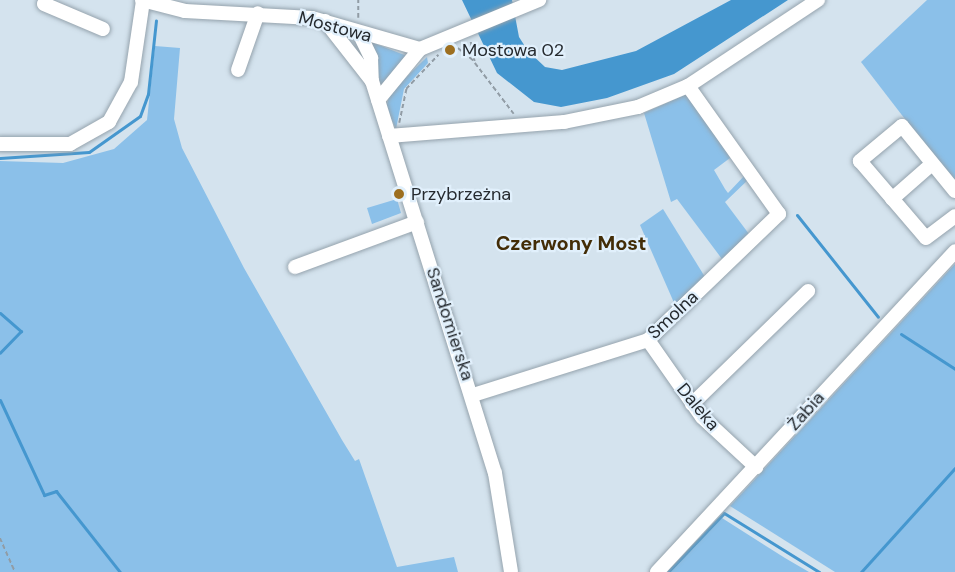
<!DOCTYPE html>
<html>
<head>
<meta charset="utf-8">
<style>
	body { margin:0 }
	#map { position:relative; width:955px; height:572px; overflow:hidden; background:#d4e3ee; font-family:"DM Sans",sans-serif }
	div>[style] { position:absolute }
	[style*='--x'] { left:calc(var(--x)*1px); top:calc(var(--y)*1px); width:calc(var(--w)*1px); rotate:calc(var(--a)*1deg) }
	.green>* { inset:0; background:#8bc0e9 }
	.water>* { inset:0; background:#4597cf }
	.stream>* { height:3px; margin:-1.5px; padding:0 1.5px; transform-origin:1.5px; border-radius:1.5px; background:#4597cf }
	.path>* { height:1.5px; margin-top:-0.75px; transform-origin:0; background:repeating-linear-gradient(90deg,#919ca5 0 4.5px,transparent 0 7.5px) }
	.roads { filter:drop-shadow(0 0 2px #95a3ad) drop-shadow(0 0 2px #95a3ad) }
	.minor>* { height:14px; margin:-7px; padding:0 7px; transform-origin:7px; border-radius:7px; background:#fff }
	.dots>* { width:16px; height:16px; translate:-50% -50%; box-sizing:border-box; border:3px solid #e1f0fc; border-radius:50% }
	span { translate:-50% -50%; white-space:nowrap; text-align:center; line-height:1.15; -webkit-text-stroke:4.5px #e1f0fc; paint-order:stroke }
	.street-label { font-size:18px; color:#252a2f }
	.poi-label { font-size:18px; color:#252a2f }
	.left { translate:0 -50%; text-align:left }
	.neighbourhood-label { font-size:20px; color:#432d07; font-weight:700 }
</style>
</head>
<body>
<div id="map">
	<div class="green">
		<i style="clip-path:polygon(927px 0,955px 0,955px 184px,861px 62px)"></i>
		<i style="clip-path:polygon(371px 42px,407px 56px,381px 86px,370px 42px)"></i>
		<i style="clip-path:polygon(155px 46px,180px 48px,174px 119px,182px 148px,244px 268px,342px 440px,355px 461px,359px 459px,397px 567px,454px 557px,458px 572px,0 572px,0 161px,63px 163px,114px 149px,147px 120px)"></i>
		<i style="clip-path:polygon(427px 57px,428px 63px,404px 89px,396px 129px,386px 108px,390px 93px)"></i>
		<i style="clip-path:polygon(689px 93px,734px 155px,714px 170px,725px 189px,728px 193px,746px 174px,751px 177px,725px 202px,749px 234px,722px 259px,677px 199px,671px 202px,644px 113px)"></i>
		<i style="clip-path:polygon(397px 199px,401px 213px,372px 224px,367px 208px)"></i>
		<i style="clip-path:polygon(663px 209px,705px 277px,675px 305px,640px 225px)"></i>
		<i style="clip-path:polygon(955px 264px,955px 572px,835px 572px,730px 506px)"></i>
		<i style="clip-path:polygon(722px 518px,785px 558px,809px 572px,671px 572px)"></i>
	</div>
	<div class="water">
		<i style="clip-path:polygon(462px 0,512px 0,519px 37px,528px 51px,545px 67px,562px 70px,636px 51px,731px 0,788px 0,674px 74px,607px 98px,561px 107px,534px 102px,497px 73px)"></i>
	</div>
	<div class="stream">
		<i style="--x:0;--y:158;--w:89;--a:-3.9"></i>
		<i style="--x:89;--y:152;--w:62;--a:-35.2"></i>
		<i style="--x:140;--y:116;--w:23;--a:-70"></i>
		<i style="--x:148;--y:94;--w:74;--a:-83.8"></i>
		<i style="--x:797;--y:215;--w:130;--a:51.5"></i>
		<i style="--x:0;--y:313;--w:28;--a:41"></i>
		<i style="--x:21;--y:331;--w:30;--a:134"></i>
		<i style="--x:901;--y:334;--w:64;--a:32.9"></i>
		<i style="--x:0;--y:400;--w:105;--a:65.1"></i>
		<i style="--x:44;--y:495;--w:13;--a:-18"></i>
		<i style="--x:56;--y:491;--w:103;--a:51.7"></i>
		<i style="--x:668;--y:572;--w:81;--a:-46.5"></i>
		<i style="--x:724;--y:513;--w:112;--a:31.8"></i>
		<i style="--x:861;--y:572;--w:140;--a:-47.9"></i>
	</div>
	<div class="path">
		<i style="--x:358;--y:18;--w:18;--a:-90"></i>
		<i style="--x:471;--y:42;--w:21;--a:79"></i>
		<i style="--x:475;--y:63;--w:64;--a:52.6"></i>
		<i style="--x:458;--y:48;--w:22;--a:39"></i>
		<i style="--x:399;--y:123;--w:35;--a:-78"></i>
		<i style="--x:406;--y:89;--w:47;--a:-46.7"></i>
		<i style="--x:0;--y:538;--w:37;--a:66"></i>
	</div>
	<div class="roads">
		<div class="minor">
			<i style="--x:46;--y:0;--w:4;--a:117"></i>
			<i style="--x:44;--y:4;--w:64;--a:23"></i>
			<i style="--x:142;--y:0;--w:44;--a:14.3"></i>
			<i style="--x:185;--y:11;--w:127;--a:3.2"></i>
			<i style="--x:312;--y:18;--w:112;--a:16"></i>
			<i style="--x:420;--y:49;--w:129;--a:-22.4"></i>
			<i style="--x:325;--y:21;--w:76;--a:51.9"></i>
			<i style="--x:372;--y:81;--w:411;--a:72.6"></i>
			<i style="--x:495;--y:473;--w:100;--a:80.8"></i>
			<i style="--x:359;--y:33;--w:28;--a:64"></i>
			<i style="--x:371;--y:58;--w:23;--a:88"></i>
			<i style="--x:238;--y:70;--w:60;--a:-70.7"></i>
			<i style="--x:378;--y:100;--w:66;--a:-50.5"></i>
			<i style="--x:389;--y:136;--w:176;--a:-4.6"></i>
			<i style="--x:564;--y:122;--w:76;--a:-11.5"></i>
			<i style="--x:638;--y:107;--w:54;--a:-22.8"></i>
			<i style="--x:688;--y:86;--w:156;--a:-33.5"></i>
			<i style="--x:0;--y:144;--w:70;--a:0"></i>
			<i style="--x:70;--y:144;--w:45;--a:-29.4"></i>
			<i style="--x:109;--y:122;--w:46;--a:-61.2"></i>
			<i style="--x:131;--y:82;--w:82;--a:-81.6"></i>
			<i style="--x:955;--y:191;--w:84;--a:-129.2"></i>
			<i style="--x:902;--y:126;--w:55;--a:140.2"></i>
			<i style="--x:860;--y:161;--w:101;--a:49.4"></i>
			<i style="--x:926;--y:238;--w:36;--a:-37"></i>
			<i style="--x:892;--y:199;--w:53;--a:-41.2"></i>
			<i style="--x:295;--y:267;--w:130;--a:-20.2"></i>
			<i style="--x:648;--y:340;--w:94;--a:55"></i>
			<i style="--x:702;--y:417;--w:74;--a:42.8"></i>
			<i style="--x:473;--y:395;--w:183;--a:-17.4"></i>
			<i style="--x:648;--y:340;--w:182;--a:-43.9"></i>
			<i style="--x:779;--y:214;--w:157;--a:-125.4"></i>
			<i style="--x:692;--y:404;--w:162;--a:-44.2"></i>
			<i style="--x:657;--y:572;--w:438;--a:-47.1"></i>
		</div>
	</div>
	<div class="dots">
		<i style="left:450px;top:50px;background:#9d6f20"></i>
		<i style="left:399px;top:194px;background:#9d6f20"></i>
	</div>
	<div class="street-label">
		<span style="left:335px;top:27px;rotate:15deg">Mostowa</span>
		<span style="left:673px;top:315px;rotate:-43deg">Smolna</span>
		<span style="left:450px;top:324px;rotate:72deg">Sandomierska</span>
		<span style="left:698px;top:407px;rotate:50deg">Daleka</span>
		<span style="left:806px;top:411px;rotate:-48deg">Żabia</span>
	</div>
	<div class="poi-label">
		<span class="left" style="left:462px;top:50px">Mostowa 02</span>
		<span class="left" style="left:411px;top:194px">Przybrzeżna</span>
	</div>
	<div class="neighbourhood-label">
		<span style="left:571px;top:243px">Czerwony Most</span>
	</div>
</div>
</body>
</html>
